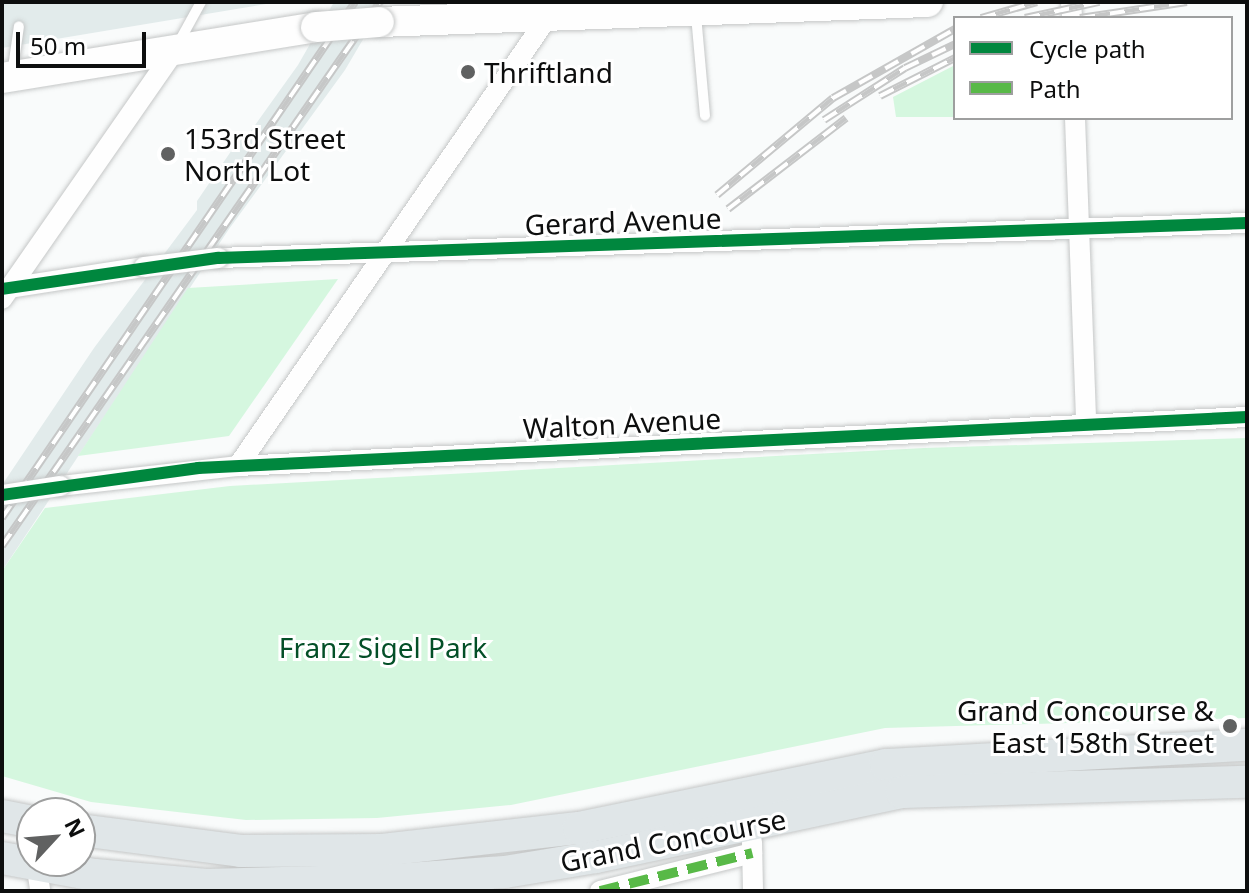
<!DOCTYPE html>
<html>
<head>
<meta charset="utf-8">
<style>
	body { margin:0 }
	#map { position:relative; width:1249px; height:893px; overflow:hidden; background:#f9fbfb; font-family:"Noto Sans",sans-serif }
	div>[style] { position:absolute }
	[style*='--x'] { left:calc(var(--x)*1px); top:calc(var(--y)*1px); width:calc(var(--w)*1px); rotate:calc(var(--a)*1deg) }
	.built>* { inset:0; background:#e2ebeb }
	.green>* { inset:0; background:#d5f7df }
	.roads { filter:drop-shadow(0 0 2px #c5c7c7) drop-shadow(0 0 2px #c5c7c7) }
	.lane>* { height:10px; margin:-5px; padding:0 5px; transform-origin:5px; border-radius:5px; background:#fefefe }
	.street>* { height:20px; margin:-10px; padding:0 10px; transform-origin:10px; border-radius:10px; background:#fefefe }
	.secondary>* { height:30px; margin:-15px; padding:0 15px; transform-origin:15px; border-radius:15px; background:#fefefe }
	.primary>* { height:32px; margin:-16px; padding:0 16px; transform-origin:16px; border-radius:16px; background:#e0e6e8 }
	.rail>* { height:8px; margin-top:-4px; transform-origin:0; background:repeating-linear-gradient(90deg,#fff 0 15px,#c6c7c7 0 30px); box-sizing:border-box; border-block:2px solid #c6c7c7 }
	.bridges { filter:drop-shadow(0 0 2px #c5c7c7) drop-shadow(0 0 2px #c5c7c7) }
	.street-bridge>* { height:20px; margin:-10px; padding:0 10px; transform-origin:10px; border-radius:10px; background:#fefefe }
	.secondary-bridge>* { height:30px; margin:-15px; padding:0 15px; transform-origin:15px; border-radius:15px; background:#fefefe }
	.quiet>* { height:10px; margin-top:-5px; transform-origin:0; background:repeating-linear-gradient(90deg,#58b947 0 20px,transparent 0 30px) }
	.cycleway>* { height:12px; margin:-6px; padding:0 6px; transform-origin:6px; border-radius:6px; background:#00873e }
	.dots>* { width:22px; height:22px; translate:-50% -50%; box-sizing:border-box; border:4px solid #fff; border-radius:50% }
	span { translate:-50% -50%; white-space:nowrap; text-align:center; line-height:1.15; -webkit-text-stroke:6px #fff; paint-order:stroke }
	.poi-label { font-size:28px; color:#0d0e0e }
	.left { translate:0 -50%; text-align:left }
	.right { translate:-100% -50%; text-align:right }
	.street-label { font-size:28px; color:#0d0e0e }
	.park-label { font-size:28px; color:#034f27 }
	.frame { position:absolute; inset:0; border:4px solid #0d0e0e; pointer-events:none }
	.legend { position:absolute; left:953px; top:16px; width:280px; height:104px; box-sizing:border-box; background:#fff; border:2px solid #9e9f9f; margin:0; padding:10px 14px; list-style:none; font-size:24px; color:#0d0e0e }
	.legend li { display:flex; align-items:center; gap:16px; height:40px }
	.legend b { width:40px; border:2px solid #9e9f9f }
	.north { position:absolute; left:16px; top:797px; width:80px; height:80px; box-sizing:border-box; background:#fff; border:2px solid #9e9f9f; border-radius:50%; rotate:64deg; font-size:22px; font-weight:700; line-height:32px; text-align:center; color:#0d0e0e }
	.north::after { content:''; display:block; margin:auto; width:28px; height:36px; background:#606161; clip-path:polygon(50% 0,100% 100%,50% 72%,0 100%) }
	.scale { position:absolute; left:16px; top:32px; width:130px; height:36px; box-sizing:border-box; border:4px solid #0d0e0e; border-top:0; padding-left:10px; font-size:24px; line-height:28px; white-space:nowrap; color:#0d0e0e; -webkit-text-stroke:6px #fff; paint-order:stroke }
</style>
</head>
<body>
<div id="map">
	<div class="built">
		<i style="clip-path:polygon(2px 2px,278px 2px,2px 48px)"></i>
		<i style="clip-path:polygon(334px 2px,385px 2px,345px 70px,229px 229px,2px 571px,2px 485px,94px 348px,197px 210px,197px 201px,238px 141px,245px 139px,298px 65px)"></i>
	</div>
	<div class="green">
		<i style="clip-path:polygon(955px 65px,955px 117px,896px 117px,893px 97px)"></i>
		<i style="clip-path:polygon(338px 279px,229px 436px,78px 456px,188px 288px)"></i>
		<i style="clip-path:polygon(1247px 438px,1247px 718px,885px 728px,511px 805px,377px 818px,246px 820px,91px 802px,2px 776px,2px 571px,45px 508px,230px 486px,924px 448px)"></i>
	</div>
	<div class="roads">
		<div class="lane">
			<i style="--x:696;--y:15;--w:101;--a:84.9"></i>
			<i style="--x:179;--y:42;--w:46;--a:-61.2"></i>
			<i style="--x:12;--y:75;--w:49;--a:-81.9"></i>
		</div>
		<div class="street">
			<i style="--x:1071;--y:2;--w:16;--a:86"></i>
			<i style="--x:1075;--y:118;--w:304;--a:87.9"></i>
			<i style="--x:218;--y:258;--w:1030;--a:-1.95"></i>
			<i style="--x:2;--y:289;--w:144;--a:-8.8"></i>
			<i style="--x:2;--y:299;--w:307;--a:-55.2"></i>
			<i style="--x:238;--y:466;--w:556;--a:-55.4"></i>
			<i style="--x:60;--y:486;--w:179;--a:-6.4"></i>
			<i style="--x:238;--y:466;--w:1010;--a:-2.78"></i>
			<i style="--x:752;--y:842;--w:49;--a:88.8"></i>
			<i style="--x:36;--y:861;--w:30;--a:82"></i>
			<i style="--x:600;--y:891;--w:157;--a:-14"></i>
		</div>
		<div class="secondary">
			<i style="--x:379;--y:22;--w:549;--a:-2.09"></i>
			<i style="--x:2;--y:78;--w:318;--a:-9.2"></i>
		</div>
		<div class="primary">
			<i style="--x:2;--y:816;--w:31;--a:11"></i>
			<i style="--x:80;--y:830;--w:162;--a:7.4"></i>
			<i style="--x:241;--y:851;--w:141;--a:-0.4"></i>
			<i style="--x:382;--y:850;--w:198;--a:-6.4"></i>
			<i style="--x:579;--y:828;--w:313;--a:-11.6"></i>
			<i style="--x:886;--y:765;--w:362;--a:-3.2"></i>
			<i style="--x:2;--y:858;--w:95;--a:10.4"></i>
			<i style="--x:95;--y:875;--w:112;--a:5.1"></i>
			<i style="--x:207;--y:885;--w:188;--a:-1.5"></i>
			<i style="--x:395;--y:880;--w:110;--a:-4.2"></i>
			<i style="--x:505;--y:872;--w:92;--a:-9.4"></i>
			<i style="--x:596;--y:857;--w:313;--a:-12"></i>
			<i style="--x:902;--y:792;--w:345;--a:-1.7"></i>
		</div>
	</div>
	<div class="rail">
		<i style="--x:981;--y:18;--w:58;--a:-15.9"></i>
		<i style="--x:1025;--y:18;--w:76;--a:-12.2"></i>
		<i style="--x:1080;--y:18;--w:108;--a:-8.5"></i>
		<i style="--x:880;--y:96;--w:84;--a:-26.9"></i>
		<i style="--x:824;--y:120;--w:96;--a:-32.7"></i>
		<i style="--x:905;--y:68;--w:55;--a:-25.6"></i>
		<i style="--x:717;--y:195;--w:151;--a:-39.9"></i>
		<i style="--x:833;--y:98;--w:140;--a:-29.5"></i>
		<i style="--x:728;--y:209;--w:149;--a:-37.6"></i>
		<i style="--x:2;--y:518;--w:625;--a:-55.62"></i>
		<i style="--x:2;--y:546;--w:662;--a:-55.21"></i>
	</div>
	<div class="bridges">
		<div class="street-bridge">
			<i style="--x:144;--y:267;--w:75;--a:-6.9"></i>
			<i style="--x:2;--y:495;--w:59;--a:-8.8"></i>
		</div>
		<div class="secondary-bridge">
			<i style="--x:316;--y:27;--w:63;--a:-4.5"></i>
		</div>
	</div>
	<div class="quiet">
		<i style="--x:600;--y:891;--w:157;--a:-14"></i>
	</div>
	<div class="cycleway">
		<i style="--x:2;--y:289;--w:218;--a:-8.2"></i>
		<i style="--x:218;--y:258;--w:1030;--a:-1.95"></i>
		<i style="--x:2;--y:495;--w:198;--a:-7.8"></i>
		<i style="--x:198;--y:468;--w:1050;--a:-2.78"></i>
	</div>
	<div class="dots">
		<i style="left:468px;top:72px;background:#606161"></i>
		<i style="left:168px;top:154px;background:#606161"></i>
		<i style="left:1230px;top:726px;background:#606161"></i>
	</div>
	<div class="poi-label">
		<span class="left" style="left:484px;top:72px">Thriftland</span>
		<span class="left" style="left:184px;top:154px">153rd Street<br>North Lot</span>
		<span class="right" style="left:1214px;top:726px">Grand Concourse &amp;<br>East 158th Street</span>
	</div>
	<div class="street-label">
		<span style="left:623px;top:221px;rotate:-2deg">Gerard Avenue</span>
		<span style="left:622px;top:423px;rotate:-3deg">Walton Avenue</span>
		<span style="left:673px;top:840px;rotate:-11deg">Grand Concourse</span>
	</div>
	<div class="park-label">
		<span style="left:383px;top:647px">Franz Sigel Park</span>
	</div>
	<div class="frame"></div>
	<ul class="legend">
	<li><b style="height:10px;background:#00873e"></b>Cycle path</li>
	<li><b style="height:10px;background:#58b947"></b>Path</li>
	</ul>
	<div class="north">N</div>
	<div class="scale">50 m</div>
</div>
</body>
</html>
